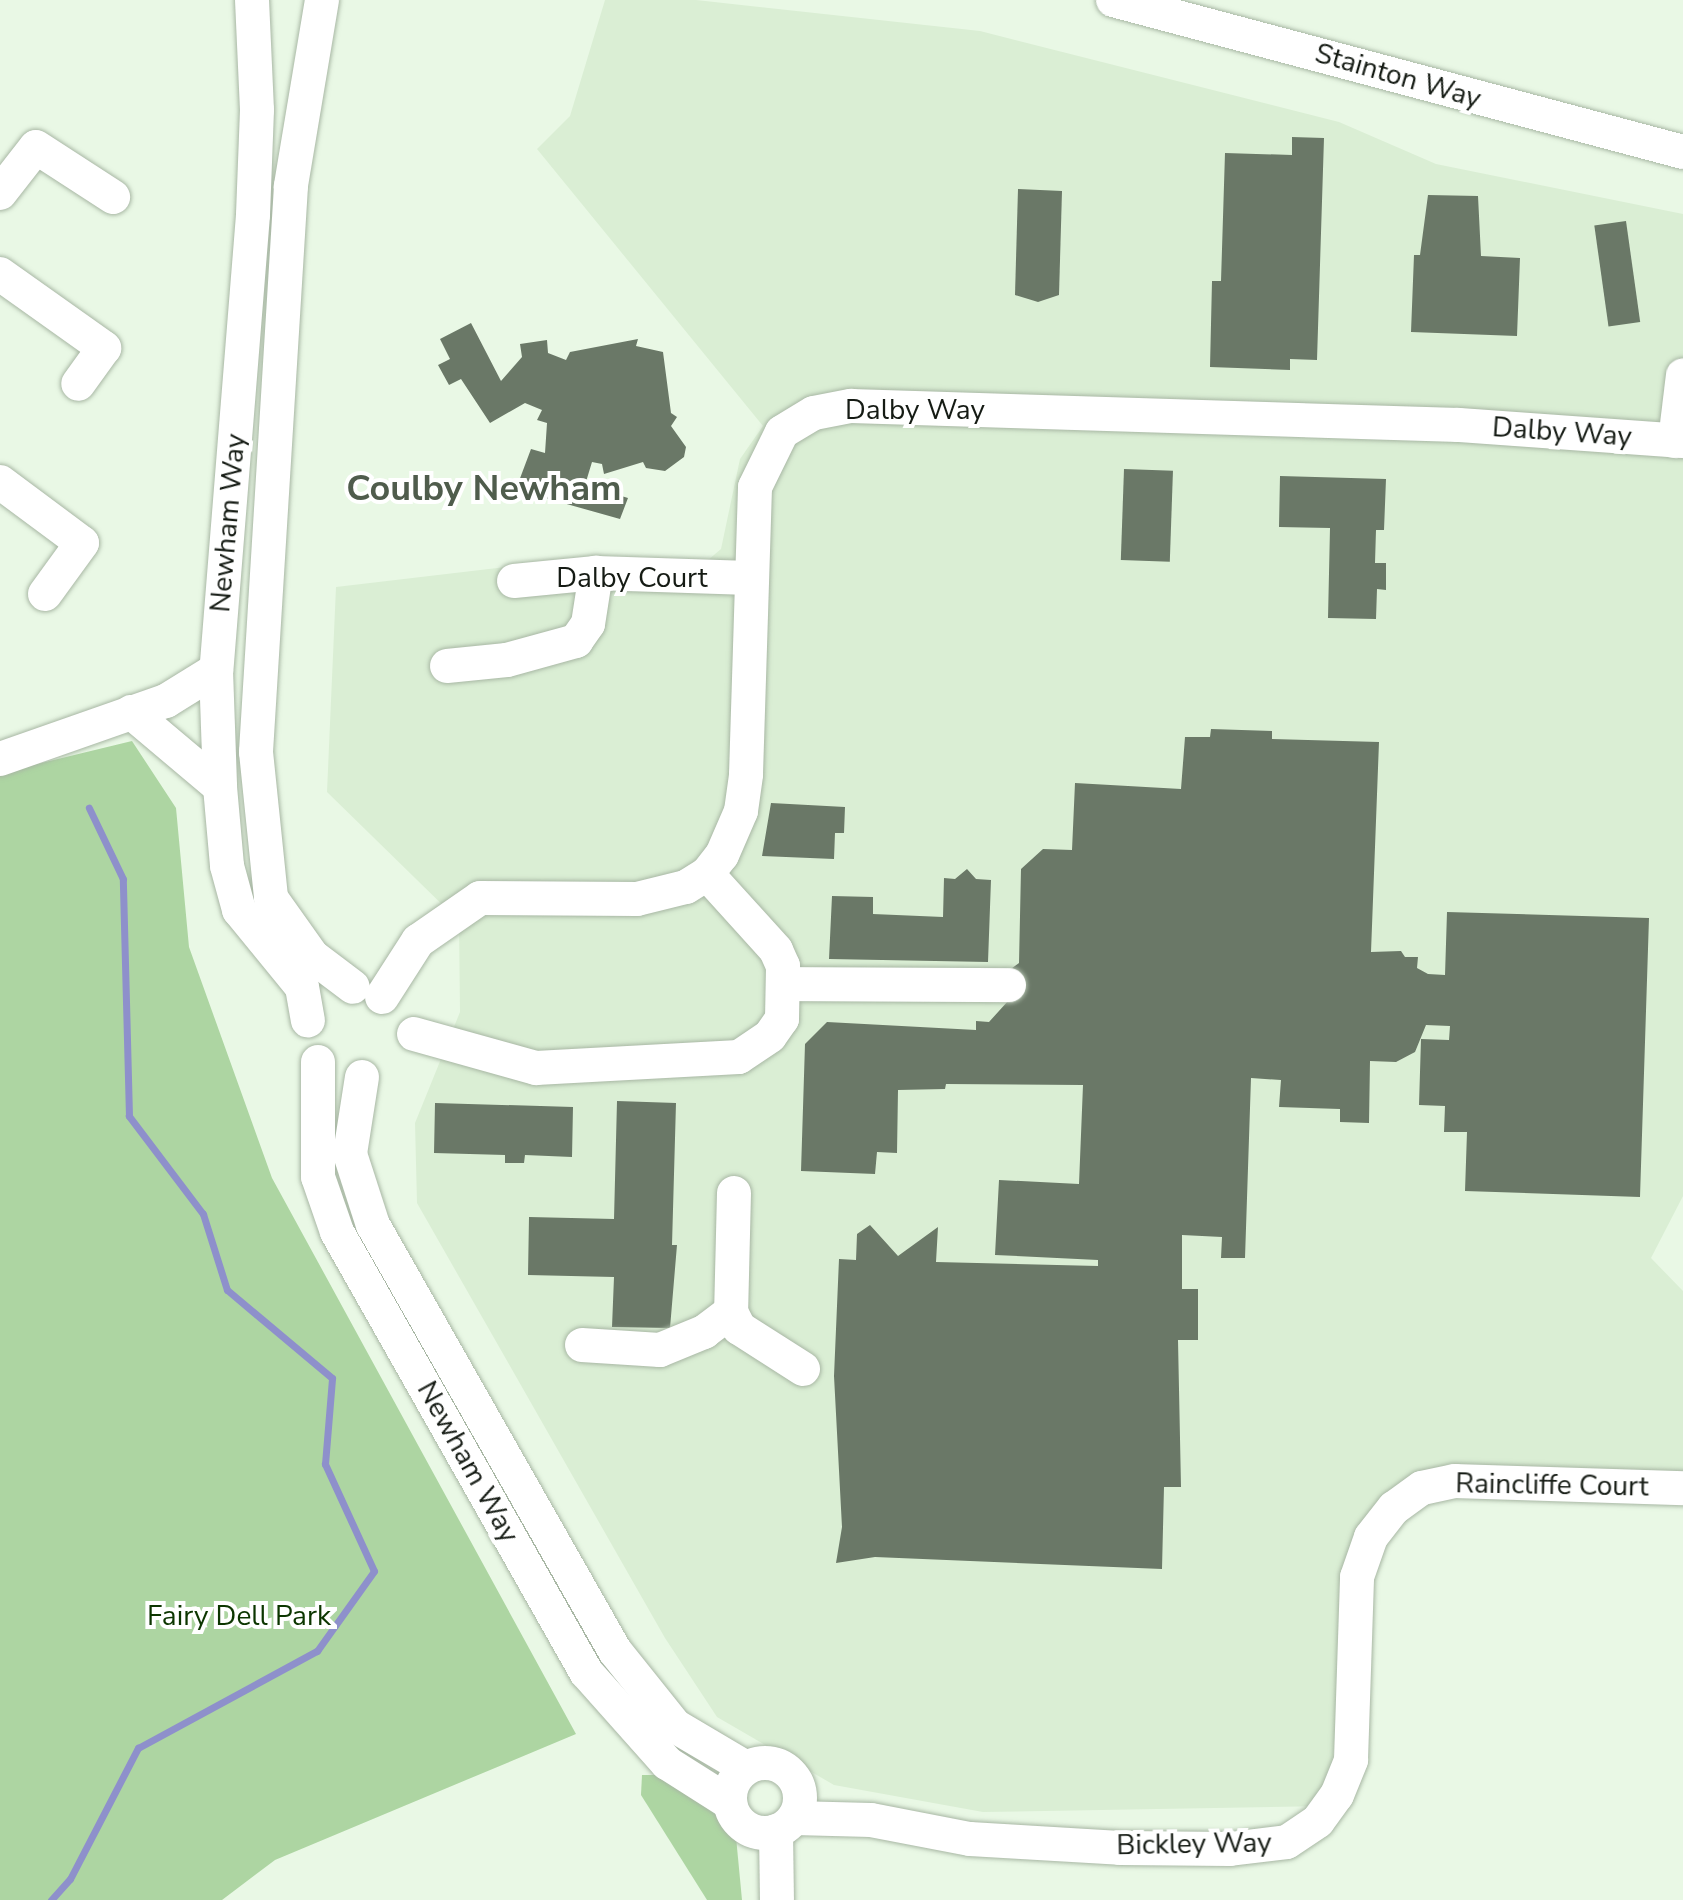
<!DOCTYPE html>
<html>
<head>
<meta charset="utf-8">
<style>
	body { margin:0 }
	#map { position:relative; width:1683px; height:1900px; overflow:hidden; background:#e9f8e5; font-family:"Nunito Sans",sans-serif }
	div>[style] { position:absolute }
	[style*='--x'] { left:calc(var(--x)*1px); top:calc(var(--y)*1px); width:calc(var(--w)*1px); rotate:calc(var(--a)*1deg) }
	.built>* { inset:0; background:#daeed4 }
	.green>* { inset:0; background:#add5a2 }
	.stream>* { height:7px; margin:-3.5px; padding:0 3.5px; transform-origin:3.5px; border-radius:3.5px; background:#8e90cb }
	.building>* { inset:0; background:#6a7867; transform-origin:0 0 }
	.roads { filter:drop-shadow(0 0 2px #a8b7a4) drop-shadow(0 0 2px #a8b7a4) }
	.minor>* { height:34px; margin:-17px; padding:0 17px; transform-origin:17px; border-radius:17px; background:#fff }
	.minor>.ring { margin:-17px; padding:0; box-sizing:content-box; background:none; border:34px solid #fff; border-radius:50% }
	span { translate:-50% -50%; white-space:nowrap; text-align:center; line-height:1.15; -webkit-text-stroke:8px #fff; paint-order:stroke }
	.street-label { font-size:28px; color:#151b14 }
	.park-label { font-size:28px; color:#0c3600 }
	.district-label { font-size:36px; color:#4f5c4c; font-weight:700 }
</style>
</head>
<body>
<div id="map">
	<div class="built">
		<i style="clip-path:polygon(605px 0,696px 0,980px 31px,1339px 122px,1436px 164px,1683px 214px,1683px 1196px,1651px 1258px,1683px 1291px,1683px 1485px,1499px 1478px,1391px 1505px,1354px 1576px,1327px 1806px,983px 1812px,834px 1785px,717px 1717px,665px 1638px,417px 1203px,415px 1123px,460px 1012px,459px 921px,327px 792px,336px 587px,549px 562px,708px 560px,721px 549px,740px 459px,763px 426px,537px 149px,570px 116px)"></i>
	</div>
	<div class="green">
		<i style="clip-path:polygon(132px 741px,176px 808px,189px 947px,272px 1178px,576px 1734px,275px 1860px,222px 1900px,0 1900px,0 773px)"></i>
		<i style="clip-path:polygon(642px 1775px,659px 1775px,725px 1813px,736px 1837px,742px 1900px,707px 1900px,641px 1795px)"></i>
	</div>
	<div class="stream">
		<i style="--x:51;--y:1900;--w:28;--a:-48"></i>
		<i style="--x:70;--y:1879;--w:148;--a:-62.6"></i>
		<i style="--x:138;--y:1748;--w:204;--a:-28.5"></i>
		<i style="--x:317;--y:1651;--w:98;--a:-54.5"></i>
		<i style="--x:374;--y:1571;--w:118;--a:-114.6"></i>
		<i style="--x:325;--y:1464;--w:86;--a:-85.3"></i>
		<i style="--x:332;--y:1378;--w:137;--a:-140"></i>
		<i style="--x:227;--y:1290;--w:80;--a:-107.5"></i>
		<i style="--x:203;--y:1214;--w:123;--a:-127.1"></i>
		<i style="--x:129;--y:1116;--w:237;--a:-91.5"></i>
		<i style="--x:123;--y:879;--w:79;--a:-115.6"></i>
	</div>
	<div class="building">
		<i style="clip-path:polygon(1292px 137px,1324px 138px,1317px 360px,1290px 359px,1290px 370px,1210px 367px,1212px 281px,1221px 281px,1225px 153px,1292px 155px)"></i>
		<i style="clip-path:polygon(1018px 189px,1062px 191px,1059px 295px,1038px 302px,1015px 295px)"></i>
		<i style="clip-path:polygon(1428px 195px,1478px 196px,1481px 256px,1520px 258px,1517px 336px,1411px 332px,1414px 255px,1420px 255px)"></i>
		<i style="left:1626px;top:221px;width:102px;height:32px;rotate:82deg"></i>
		<i style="clip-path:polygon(471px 323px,501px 381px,522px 357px,520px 344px,547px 340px,548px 353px,566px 360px,570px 352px,638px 339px,636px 346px,663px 352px,671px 413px,677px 417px,671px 426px,686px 447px,684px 457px,665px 471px,646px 468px,643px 462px,604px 474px,602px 464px,592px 462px,585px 485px,628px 498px,620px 519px,531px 494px,533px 485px,519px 481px,531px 449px,545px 453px,547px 423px,537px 420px,542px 410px,525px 403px,490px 423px,461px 379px,449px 385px,438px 365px,450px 359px,440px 339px)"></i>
		<i style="left:1124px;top:469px;width:49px;height:91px;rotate:2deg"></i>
		<i style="clip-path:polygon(1280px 476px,1386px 479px,1384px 530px,1376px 530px,1375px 563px,1386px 563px,1386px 590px,1377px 589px,1376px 619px,1328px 618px,1330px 528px,1279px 527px)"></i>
		<i style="clip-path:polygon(1211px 729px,1272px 731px,1272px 739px,1379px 742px,1371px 952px,1401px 951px,1405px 957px,1418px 957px,1417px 968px,1428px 974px,1445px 975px,1447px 912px,1649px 918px,1640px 1197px,1465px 1191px,1467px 1132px,1444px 1132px,1445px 1106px,1419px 1105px,1421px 1039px,1449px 1040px,1450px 1026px,1426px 1025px,1415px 1052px,1396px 1062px,1370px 1061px,1369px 1123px,1340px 1122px,1340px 1109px,1279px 1107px,1281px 1080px,1251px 1078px,1245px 1258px,1221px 1258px,1222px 1237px,1182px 1235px,1182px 1289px,1198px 1289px,1198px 1340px,1178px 1340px,1181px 1487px,1164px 1487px,1162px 1569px,875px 1557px,836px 1563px,842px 1527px,834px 1376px,839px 1259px,856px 1260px,857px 1234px,870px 1225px,898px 1256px,938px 1227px,936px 1262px,1098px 1266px,1098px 1260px,995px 1255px,999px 1180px,1079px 1184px,1083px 1085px,946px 1084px,945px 1089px,898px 1090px,897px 1153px,877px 1152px,875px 1174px,801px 1171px,805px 1044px,827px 1022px,976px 1030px,976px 1021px,989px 1022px,1008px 1001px,1008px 971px,1019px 963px,1021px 869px,1043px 849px,1072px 850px,1075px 783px,1181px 789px,1185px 737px,1210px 737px)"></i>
		<i style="clip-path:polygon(771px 803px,845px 807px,844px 833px,835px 833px,834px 859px,762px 856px)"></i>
		<i style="clip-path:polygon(967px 869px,976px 879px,991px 880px,988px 962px,829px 959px,832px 896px,873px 897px,873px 914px,943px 917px,944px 878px,955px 879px)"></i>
		<i style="clip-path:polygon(617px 1101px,676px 1103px,672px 1245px,677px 1245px,670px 1328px,612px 1327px,614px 1277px,528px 1275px,529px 1217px,614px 1219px)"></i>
		<i style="clip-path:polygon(435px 1103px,573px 1107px,572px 1157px,525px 1155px,524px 1163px,505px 1163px,505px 1155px,434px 1153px)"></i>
	</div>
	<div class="roads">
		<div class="minor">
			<i style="--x:252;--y:0;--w:110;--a:87.4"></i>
			<i style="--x:257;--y:110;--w:105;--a:92.2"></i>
			<i style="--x:253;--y:215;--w:457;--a:94.6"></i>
			<i style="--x:216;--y:670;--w:117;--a:88"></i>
			<i style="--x:220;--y:787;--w:79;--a:84.9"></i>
			<i style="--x:227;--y:866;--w:46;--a:74.7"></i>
			<i style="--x:239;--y:910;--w:99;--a:50.7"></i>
			<i style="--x:302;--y:987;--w:34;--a:80"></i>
			<i style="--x:322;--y:0;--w:189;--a:99.5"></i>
			<i style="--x:291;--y:186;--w:567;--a:93.54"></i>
			<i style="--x:256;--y:752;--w:147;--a:84.1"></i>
			<i style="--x:271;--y:898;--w:71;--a:54.7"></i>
			<i style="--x:312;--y:956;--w:51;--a:37.1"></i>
			<i style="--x:1113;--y:0;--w:590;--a:14.93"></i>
			<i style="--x:0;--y:193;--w:58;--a:-52"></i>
			<i style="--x:36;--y:147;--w:92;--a:33"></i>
			<i style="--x:0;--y:274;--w:128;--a:35.4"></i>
			<i style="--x:104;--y:348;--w:44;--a:125.8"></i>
			<i style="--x:1675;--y:441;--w:66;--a:-83.1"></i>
			<i style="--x:0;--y:482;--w:102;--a:36.6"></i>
			<i style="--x:82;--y:543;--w:63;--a:126"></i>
			<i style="--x:514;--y:581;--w:82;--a:-5.6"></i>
			<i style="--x:596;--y:573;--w:154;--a:1.9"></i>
			<i style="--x:447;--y:666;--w:60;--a:-5.7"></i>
			<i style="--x:507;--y:660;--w:72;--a:-15.4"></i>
			<i style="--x:576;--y:641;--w:21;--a:-55"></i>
			<i style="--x:588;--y:624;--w:52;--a:-81.1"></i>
			<i style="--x:131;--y:712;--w:116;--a:40.1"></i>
			<i style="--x:0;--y:759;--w:176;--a:-19.3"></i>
			<i style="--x:166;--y:701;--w:59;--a:-31.8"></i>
			<i style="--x:786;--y:984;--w:223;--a:0.3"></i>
			<i style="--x:382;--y:997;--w:67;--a:-57.3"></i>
			<i style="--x:418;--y:941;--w:75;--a:-34.7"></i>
			<i style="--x:480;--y:898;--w:157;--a:0.4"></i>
			<i style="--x:637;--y:899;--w:50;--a:-13.8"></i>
			<i style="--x:686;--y:887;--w:25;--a:-32"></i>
			<i style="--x:707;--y:874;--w:24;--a:-52"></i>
			<i style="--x:722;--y:855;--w:48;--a:-66.6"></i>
			<i style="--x:741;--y:811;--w:37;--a:-82"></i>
			<i style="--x:746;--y:774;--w:287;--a:-88.2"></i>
			<i style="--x:755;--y:487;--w:61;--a:-63.9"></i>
			<i style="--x:782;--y:432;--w:37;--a:-31"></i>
			<i style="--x:814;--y:413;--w:38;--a:-11"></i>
			<i style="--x:851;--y:406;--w:608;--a:1.79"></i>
			<i style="--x:1459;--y:425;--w:225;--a:4.1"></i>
			<i style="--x:414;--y:1034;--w:127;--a:15.6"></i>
			<i style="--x:536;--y:1068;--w:203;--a:-3.1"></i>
			<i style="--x:739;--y:1057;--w:37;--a:-34"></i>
			<i style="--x:770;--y:1036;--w:21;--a:-55"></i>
			<i style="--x:782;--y:1019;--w:53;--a:-88.9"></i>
			<i style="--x:783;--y:966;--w:17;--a:-114"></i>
			<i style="--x:776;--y:950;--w:103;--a:-132.2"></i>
			<i style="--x:318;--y:1062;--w:115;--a:90"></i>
			<i style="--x:318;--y:1177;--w:58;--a:70.9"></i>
			<i style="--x:337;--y:1232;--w:506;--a:60.49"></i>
			<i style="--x:586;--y:1672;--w:122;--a:48.3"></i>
			<i style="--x:667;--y:1763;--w:75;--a:32.4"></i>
			<i style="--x:362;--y:1077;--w:78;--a:98.9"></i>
			<i style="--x:350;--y:1154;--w:75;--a:72.1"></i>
			<i style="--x:373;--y:1225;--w:490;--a:60.4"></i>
			<i style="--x:615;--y:1651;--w:96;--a:51.3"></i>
			<i style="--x:675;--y:1726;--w:82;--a:30.6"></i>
			<i style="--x:734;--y:1193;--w:119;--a:91.4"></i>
			<i style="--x:731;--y:1312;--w:18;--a:63"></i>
			<i style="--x:739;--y:1328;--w:76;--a:32.6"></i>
			<i style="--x:582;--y:1345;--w:78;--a:3.7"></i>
			<i style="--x:660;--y:1350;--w:48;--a:-22.2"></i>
			<i style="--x:704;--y:1332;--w:34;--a:-37"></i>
			<i class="ring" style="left:730px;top:1763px;width:36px;height:36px"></i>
			<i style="--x:794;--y:1818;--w:77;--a:1.5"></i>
			<i style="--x:871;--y:1820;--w:101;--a:10.9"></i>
			<i style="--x:970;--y:1839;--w:150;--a:3.4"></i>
			<i style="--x:1120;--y:1848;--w:110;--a:0.5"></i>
			<i style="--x:1230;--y:1849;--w:57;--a:-7"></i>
			<i style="--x:1287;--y:1842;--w:37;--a:-34"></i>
			<i style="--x:1318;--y:1821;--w:32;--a:-54"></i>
			<i style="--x:1337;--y:1795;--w:38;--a:-68"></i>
			<i style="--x:1351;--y:1760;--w:183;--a:-88.1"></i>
			<i style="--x:1357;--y:1577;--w:42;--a:-70.7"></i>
			<i style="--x:1371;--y:1537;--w:37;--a:-52"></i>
			<i style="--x:1394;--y:1508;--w:34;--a:-36"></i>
			<i style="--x:1422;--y:1488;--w:34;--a:-12"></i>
			<i style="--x:1455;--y:1481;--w:228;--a:1.8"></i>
			<i style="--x:776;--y:1831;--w:69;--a:89.2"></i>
		</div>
	</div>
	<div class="street-label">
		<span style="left:1398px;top:76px;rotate:16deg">Stainton Way</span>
		<span style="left:915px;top:410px">Dalby Way</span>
		<span style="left:1562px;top:432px;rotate:4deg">Dalby Way</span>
		<span style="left:228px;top:523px;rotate:-85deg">Newham Way</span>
		<span style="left:632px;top:578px">Dalby Court</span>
		<span style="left:468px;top:1462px;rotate:61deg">Newham Way</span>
		<span style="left:1552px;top:1485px;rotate:1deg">Raincliffe Court</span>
		<span style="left:1194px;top:1844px;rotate:-1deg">Bickley Way</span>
	</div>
	<div class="park-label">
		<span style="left:239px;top:1616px">Fairy Dell Park</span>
	</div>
	<div class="district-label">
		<span style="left:484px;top:489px">Coulby Newham</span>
	</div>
</div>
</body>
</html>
